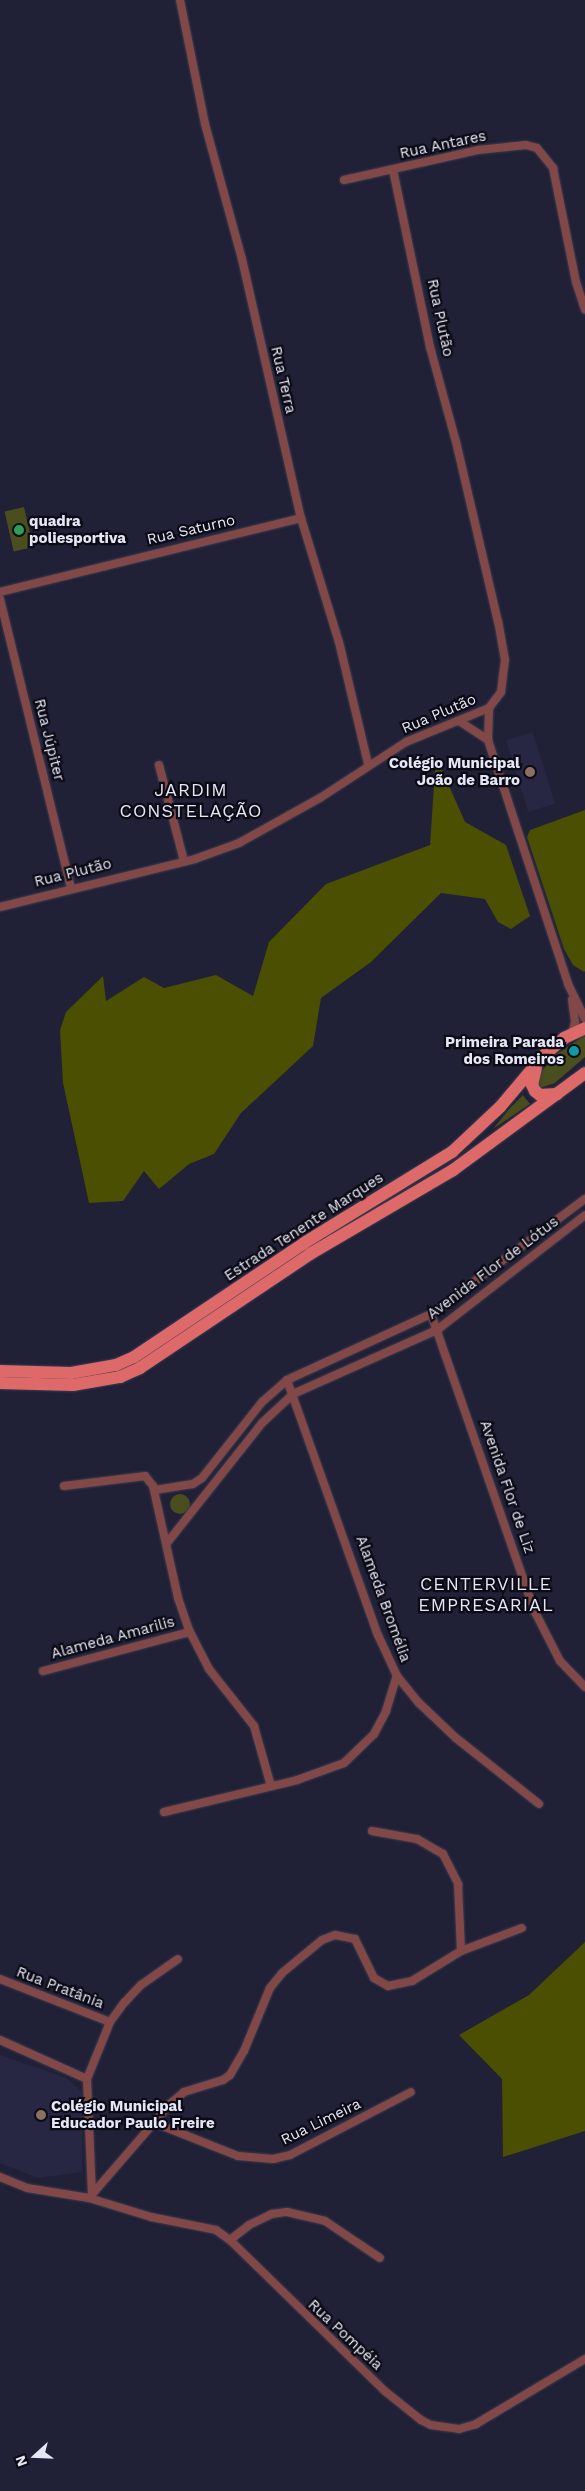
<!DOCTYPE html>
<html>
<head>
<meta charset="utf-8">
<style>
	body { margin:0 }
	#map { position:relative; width:585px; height:2491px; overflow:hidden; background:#202036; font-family:"Work Sans",sans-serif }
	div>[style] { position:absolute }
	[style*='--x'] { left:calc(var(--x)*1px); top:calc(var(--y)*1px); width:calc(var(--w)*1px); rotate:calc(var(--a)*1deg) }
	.built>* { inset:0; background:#272643; transform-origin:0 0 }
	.green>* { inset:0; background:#4a4d1e; transform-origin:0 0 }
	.round { border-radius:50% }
	.forest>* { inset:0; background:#4b4f02 }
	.roads { filter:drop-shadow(0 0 1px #3c3c51) drop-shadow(0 0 1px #3c3c51) }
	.minor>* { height:8px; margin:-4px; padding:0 4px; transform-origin:4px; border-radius:4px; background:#814847 }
	.primary>* { height:12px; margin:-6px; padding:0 6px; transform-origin:6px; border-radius:6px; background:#de6969 }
	.dots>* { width:14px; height:14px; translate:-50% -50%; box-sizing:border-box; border:2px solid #0b0b15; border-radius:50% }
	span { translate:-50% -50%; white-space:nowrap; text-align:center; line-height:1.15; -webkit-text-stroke:4.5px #0b0b15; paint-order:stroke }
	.street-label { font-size:15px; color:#e6e7f6 }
	.poi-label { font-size:15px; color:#e6e7f6; font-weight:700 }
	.left { translate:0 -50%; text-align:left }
	.right { translate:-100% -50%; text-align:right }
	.quarter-label { font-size:18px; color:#e6e7f6; letter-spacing:1px }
	.north { position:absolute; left:10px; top:2431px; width:50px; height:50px; -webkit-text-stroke:4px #0b0b15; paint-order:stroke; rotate:250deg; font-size:14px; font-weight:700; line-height:20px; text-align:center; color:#e6e7f6 }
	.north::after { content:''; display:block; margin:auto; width:18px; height:22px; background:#e6e7f6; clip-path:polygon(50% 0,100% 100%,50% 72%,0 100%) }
</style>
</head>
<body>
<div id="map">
	<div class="built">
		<i style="left:533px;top:732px;width:75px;height:28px;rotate:73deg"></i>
		<i style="clip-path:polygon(0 2055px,67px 2078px,82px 2092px,82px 2172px,38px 2178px,0 2163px)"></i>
	</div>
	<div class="green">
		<i style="left:24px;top:507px;width:41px;height:20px;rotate:77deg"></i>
		<i style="clip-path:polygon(585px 1035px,585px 1057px,555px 1083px,540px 1088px,536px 1080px,551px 1058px)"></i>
		<i style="clip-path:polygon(523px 1095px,530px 1104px,493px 1129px,510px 1108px)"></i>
		<i class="round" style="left:170px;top:1494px;width:20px;height:20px"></i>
	</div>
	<div class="forest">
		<i style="clip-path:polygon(436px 756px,465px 822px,506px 845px,530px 916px,511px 929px,498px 922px,485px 899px,441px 893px,371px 962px,321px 998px,313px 1046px,241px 1113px,214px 1154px,189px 1164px,159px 1189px,144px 1171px,123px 1201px,89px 1203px,63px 1083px,60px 1030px,66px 1012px,103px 976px,106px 1001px,144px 977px,164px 988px,216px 975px,253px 996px,269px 942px,326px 884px,430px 845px)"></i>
		<i style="clip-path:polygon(585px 810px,585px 971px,584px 972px,573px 965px,564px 949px,527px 837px,530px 830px)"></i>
		<i style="clip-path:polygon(585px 1942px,585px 2131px,503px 2157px,502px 2079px,459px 2035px,529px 1995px)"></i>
	</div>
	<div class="roads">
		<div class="minor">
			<i style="--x:180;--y:0;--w:126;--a:78.6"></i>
			<i style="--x:205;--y:124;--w:140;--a:74.7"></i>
			<i style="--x:242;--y:259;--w:266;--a:77.2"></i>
			<i style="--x:301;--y:518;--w:130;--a:73"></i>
			<i style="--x:339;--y:642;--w:125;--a:76.6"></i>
			<i style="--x:344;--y:180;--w:137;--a:-12.6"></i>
			<i style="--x:478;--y:150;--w:48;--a:-5.9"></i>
			<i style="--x:526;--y:145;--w:11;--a:15"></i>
			<i style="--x:537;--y:148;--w:26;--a:51"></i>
			<i style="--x:553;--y:168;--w:116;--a:78.6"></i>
			<i style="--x:576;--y:282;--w:29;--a:72"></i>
			<i style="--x:0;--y:592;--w:310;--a:-13.8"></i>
			<i style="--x:0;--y:599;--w:298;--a:76.2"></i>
			<i style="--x:459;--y:721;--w:35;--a:33"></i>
			<i style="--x:488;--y:740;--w:257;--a:71.8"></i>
			<i style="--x:568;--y:984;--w:39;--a:64"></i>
			<i style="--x:488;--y:740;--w:32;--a:-88"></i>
			<i style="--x:159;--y:765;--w:99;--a:75.4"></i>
			<i style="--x:0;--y:907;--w:201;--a:-13.8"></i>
			<i style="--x:195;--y:859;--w:47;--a:-20"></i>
			<i style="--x:239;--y:843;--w:93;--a:-29.1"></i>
			<i style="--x:320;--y:798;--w:103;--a:-33.1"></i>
			<i style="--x:406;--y:742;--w:90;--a:-22.3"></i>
			<i style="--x:489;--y:708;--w:20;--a:-53"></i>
			<i style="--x:501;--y:692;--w:32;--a:-83"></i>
			<i style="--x:505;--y:660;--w:39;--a:-100"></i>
			<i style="--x:498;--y:622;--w:185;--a:-103.1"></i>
			<i style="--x:456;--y:442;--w:98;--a:-105.3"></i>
			<i style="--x:430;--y:347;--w:181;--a:-101.8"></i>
			<i style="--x:572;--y:1000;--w:22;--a:82"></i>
			<i style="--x:575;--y:1022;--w:12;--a:104"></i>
			<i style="--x:431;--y:1314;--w:316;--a:70.8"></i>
			<i style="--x:535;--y:1612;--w:55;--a:63"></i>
			<i style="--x:560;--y:1661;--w:36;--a:46"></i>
			<i style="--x:287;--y:1380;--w:271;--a:70.4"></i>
			<i style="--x:378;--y:1635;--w:45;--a:65.1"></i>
			<i style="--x:397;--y:1676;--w:35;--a:51"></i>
			<i style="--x:419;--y:1703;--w:51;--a:43.4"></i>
			<i style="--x:456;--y:1738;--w:106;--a:38.5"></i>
			<i style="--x:64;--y:1486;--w:82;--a:-7"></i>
			<i style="--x:145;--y:1476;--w:13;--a:51"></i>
			<i style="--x:153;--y:1486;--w:115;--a:77.4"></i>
			<i style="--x:178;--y:1598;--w:36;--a:71"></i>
			<i style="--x:190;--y:1632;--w:42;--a:62.8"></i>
			<i style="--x:209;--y:1669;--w:73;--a:51.7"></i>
			<i style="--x:254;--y:1726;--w:62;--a:74.2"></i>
			<i style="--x:155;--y:1490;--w:38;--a:-9"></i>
			<i style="--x:193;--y:1484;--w:11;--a:-34"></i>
			<i style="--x:202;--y:1478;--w:97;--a:-51.7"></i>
			<i style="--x:262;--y:1402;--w:33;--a:-41"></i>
			<i style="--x:287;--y:1380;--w:158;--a:-24.6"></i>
			<i style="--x:431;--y:1314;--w:192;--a:-36.8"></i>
			<i style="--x:167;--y:1543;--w:153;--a:-51.6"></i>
			<i style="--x:262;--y:1423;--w:42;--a:-43.1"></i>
			<i style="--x:293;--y:1394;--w:158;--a:-24"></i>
			<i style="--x:437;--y:1330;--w:187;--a:-37.8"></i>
			<i style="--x:43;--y:1671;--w:152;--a:-14.9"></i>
			<i style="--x:164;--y:1812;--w:137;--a:-13.5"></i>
			<i style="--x:297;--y:1780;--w:50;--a:-19.9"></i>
			<i style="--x:344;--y:1763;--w:42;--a:-44"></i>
			<i style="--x:374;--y:1734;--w:26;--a:-62"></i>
			<i style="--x:386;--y:1711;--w:37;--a:-73"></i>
			<i style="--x:372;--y:1831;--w:46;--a:10.1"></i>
			<i style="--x:417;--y:1839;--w:30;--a:30"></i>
			<i style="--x:443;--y:1854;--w:34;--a:63"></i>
			<i style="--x:458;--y:1884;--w:67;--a:87.4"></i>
			<i style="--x:0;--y:1979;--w:118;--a:21.4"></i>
			<i style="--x:0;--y:2040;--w:95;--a:24.1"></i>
			<i style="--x:155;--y:2123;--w:89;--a:21.7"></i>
			<i style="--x:238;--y:2156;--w:35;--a:5"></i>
			<i style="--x:273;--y:2159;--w:17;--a:-13"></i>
			<i style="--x:290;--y:2155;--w:136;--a:-27.5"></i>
			<i style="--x:0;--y:2177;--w:29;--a:22"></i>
			<i style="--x:27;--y:2188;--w:63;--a:9.2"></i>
			<i style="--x:89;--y:2198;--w:65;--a:17"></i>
			<i style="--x:151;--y:2217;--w:66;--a:11.3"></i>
			<i style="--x:216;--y:2230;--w:17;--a:36"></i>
			<i style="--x:230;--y:2240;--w:218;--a:44.3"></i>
			<i style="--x:386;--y:2392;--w:45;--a:38.7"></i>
			<i style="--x:421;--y:2420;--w:11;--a:27"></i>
			<i style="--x:431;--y:2425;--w:28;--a:8"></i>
			<i style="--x:459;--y:2429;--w:18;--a:-16"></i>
			<i style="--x:476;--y:2424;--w:127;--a:-30.8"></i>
			<i style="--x:92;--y:2194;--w:115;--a:-92.5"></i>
			<i style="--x:87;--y:2079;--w:61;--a:-68"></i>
			<i style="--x:110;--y:2022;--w:24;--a:-54"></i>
			<i style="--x:124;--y:2003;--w:25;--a:-47"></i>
			<i style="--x:141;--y:1985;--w:45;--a:-35.1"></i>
			<i style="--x:89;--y:2198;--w:125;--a:-49.2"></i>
			<i style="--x:171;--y:2103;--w:17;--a:-40"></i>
			<i style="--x:184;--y:2092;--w:41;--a:-17.1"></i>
			<i style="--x:223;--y:2080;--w:9;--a:-36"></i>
			<i style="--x:230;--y:2075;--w:28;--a:-60"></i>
			<i style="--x:244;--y:2051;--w:68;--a:-67.6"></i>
			<i style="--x:270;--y:1988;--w:19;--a:-51"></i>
			<i style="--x:282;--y:1973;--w:52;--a:-39.5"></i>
			<i style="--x:322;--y:1940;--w:14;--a:-21"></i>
			<i style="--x:335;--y:1935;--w:20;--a:11"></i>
			<i style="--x:355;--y:1939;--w:43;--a:64"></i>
			<i style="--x:374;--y:1978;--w:16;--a:30"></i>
			<i style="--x:388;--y:1986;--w:25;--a:-12"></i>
			<i style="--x:412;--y:1981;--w:57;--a:-31.5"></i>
			<i style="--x:461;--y:1951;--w:65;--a:-20.7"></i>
			<i style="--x:230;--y:2240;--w:24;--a:-38"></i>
			<i style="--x:249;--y:2225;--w:25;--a:-26"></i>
			<i style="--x:272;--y:2214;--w:15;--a:-8"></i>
			<i style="--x:287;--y:2212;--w:39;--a:13"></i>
			<i style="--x:325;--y:2221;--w:66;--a:33.9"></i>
		</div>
		<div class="primary">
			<i style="--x:536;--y:1068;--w:17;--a:103"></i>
			<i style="--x:532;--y:1085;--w:7;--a:63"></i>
			<i style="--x:535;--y:1091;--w:6;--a:39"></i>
			<i style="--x:540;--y:1095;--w:17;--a:-3"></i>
			<i style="--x:0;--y:1371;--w:71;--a:1.6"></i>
			<i style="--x:71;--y:1373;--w:46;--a:-10.1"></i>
			<i style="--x:116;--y:1365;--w:20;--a:-24"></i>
			<i style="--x:134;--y:1357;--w:205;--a:-33.8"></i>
			<i style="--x:304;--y:1243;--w:174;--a:-31.6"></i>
			<i style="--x:452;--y:1152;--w:66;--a:-43.2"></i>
			<i style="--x:500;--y:1107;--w:68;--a:-49.8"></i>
			<i style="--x:544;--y:1055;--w:26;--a:-40"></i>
			<i style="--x:564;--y:1038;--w:23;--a:-25"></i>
			<i style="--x:0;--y:1383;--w:73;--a:1.6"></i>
			<i style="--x:73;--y:1385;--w:48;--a:-9.7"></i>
			<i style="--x:120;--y:1377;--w:22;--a:-24"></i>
			<i style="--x:140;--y:1368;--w:205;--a:-33.8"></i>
			<i style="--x:310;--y:1254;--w:166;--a:-30.4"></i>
			<i style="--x:453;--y:1170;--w:164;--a:-36.3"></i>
		</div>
	</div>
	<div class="dots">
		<i style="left:19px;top:530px;background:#2e9e5b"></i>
		<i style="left:530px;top:772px;background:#8d6e63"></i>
		<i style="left:574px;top:1051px;background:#0f9aa8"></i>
		<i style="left:41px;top:2115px;background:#8d6e63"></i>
	</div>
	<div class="street-label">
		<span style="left:443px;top:145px;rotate:-12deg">Rua Antares</span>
		<span style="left:440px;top:318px;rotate:78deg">Rua Plutão</span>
		<span style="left:283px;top:380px;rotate:77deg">Rua Terra</span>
		<span style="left:191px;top:530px;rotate:-13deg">Rua Saturno</span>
		<span style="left:439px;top:714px;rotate:-23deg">Rua Plutão</span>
		<span style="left:49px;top:740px;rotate:76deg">Rua Júpiter</span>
		<span style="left:73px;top:873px;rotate:-14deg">Rua Plutão</span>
		<span style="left:304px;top:1227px;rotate:-33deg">Estrada Tenente Marques</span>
		<span style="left:493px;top:1268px;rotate:-37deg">Avenida Flor de Lótus</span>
		<span style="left:507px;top:1487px;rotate:71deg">Avenida Flor de Liz</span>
		<span style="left:383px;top:1599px;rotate:70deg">Alameda Bromélia</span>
		<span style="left:113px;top:1638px;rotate:-15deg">Alameda Amarilis</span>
		<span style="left:60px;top:1988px;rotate:21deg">Rua Pratânia</span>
		<span style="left:321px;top:2122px;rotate:-26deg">Rua Limeira</span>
		<span style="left:345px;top:2335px;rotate:43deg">Rua Pompéia</span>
	</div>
	<div class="poi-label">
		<span class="left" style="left:29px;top:530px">quadra<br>poliesportiva</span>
		<span class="right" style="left:520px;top:772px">Colégio Municipal<br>João de Barro</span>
		<span class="right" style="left:564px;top:1051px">Primeira Parada<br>dos Romeiros</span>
		<span class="left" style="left:51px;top:2115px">Colégio Municipal<br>Educador Paulo Freire</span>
	</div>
	<div class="quarter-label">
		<span style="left:191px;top:801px">JARDIM<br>CONSTELAÇÃO</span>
		<span style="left:486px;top:1595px">CENTERVILLE<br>EMPRESARIAL</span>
	</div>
	<div class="north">N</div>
</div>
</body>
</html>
